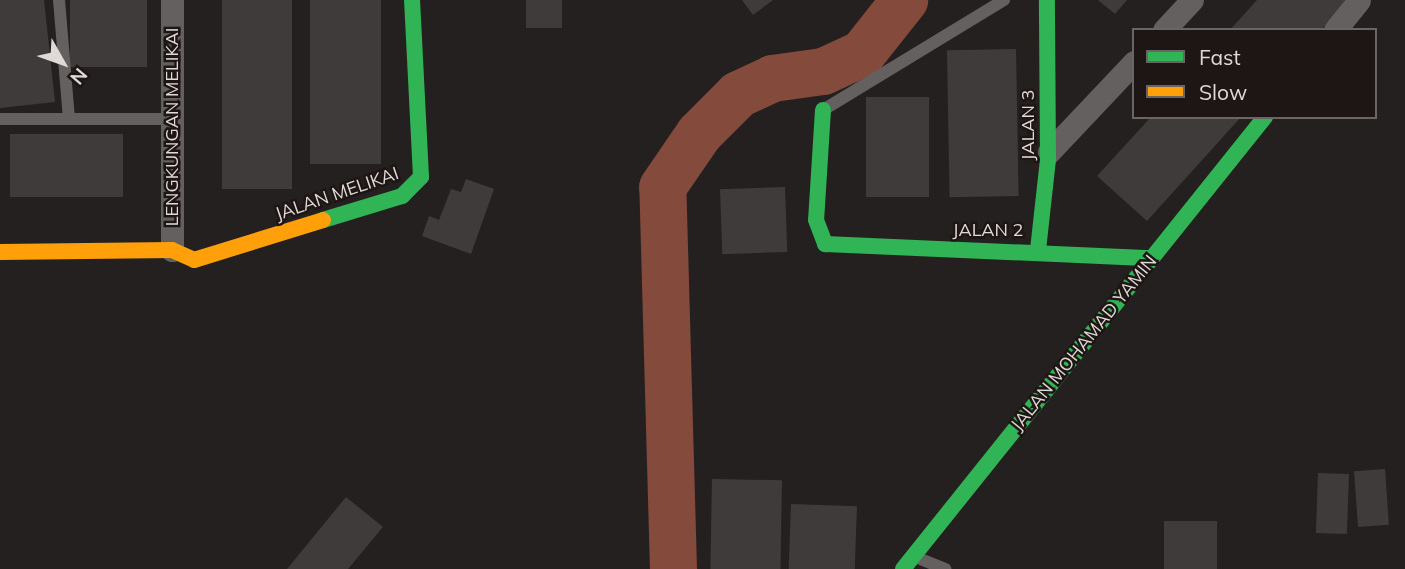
<!DOCTYPE html>
<html>
<head>
<meta charset="utf-8">
<style>
	body { margin:0 }
	#map { position:relative; width:1405px; height:569px; overflow:hidden; background:#252020; font-family:Mulish,sans-serif }
	div>[style] { position:absolute }
	[style*='--x'] { left:calc(var(--x)*1px); top:calc(var(--y)*1px); width:calc(var(--w)*1px); rotate:calc(var(--a)*1deg) }
	.river>* { height:47px; margin:-23.5px; padding:0 23.5px; transform-origin:23.5px; border-radius:23.5px; background:#844a3c }
	.building>* { inset:0; background:#3f3b3a; transform-origin:0 0 }
	.lane>* { height:12px; margin:-6px; padding:0 6px; transform-origin:6px; border-radius:6px; background:#64605f }
	.street>* { height:23px; margin:-11.5px; padding:0 11.5px; transform-origin:11.5px; border-radius:11.5px; background:#64605f }
	.fast>* { height:16px; margin:-8px; padding:0 8px; transform-origin:8px; border-radius:8px; background:#30b455 }
	.slow>* { height:16px; margin:-8px; padding:0 8px; transform-origin:8px; border-radius:8px; background:#ff9f0a }
	span { translate:-50% -50%; white-space:nowrap; text-align:center; line-height:1.15; -webkit-text-stroke:5px #1e1614; paint-order:stroke }
	.street-label { font-size:18px; color:#dfd9d8 }
	.legend { position:absolute; left:1132px; top:28px; width:245px; height:91px; box-sizing:border-box; background:#1e1614; border:2px solid #6b6462; margin:0; padding:9px 12px; list-style:none; font-size:21px; color:#dfd9d8 }
	.legend li { display:flex; align-items:center; gap:14px; height:35px }
	.legend b { width:35px; border:2px solid #6b6462 }
	.north { position:absolute; left:28px; top:28px; width:70px; height:70px; -webkit-text-stroke:5px #1e1614; paint-order:stroke; rotate:130deg; font-size:19px; font-weight:700; line-height:28px; text-align:center; color:#dfd9d8 }
	.north::after { content:''; display:block; margin:auto; width:24px; height:32px; background:#dfd9d8; clip-path:polygon(50% 0,100% 100%,50% 72%,0 100%) }
</style>
</head>
<body>
<div id="map">
	<div class="river">
		<i style="--x:673;--y:569;--w:382;--a:-91.6"></i>
		<i style="--x:662;--y:187;--w:65;--a:-55.6"></i>
		<i style="--x:699;--y:133;--w:55;--a:-45"></i>
		<i style="--x:738;--y:94;--w:38;--a:-25"></i>
		<i style="--x:772;--y:78;--w:51;--a:-7.8"></i>
		<i style="--x:823;--y:71;--w:43;--a:-24.8"></i>
		<i style="--x:862;--y:53;--w:68;--a:-51.6"></i>
	</div>
	<div class="building">
		<i style="clip-path:polygon(0 0,44px 0,55px 102px,0 108px)"></i>
		<i style="left:70px;top:0;width:77px;height:67px"></i>
		<i style="left:222px;top:0;width:70px;height:189px"></i>
		<i style="left:310px;top:0;width:71px;height:164px"></i>
		<i style="left:526px;top:0;width:36px;height:28px"></i>
		<i style="clip-path:polygon(742px 0,773px 0,753px 15px)"></i>
		<i style="clip-path:polygon(1098px 0,1127px 0,1115px 14px)"></i>
		<i style="clip-path:polygon(1257px 0,1348px 0,1321px 30px,1230px 30px)"></i>
		<i style="left:1016px;top:49px;width:147px;height:69px;rotate:89deg"></i>
		<i style="left:866px;top:97px;width:63px;height:100px"></i>
		<i style="clip-path:polygon(1151px 117px,1241px 117px,1147px 221px,1097px 176px)"></i>
		<i style="left:10px;top:134px;width:113px;height:63px"></i>
		<i style="clip-path:polygon(466px 179px,494px 189px,471px 254px,422px 236px,429px 216px,439px 220px,451px 189px,461px 192px)"></i>
		<i style="left:785px;top:187px;width:65px;height:65px;rotate:88deg"></i>
		<i style="left:1385px;top:469px;width:56px;height:31px;rotate:86deg"></i>
		<i style="left:1318px;top:473px;width:31px;height:60px;rotate:2deg"></i>
		<i style="left:712px;top:479px;width:70px;height:90px;rotate:1deg"></i>
		<i style="clip-path:polygon(346px 497px,383px 527px,348px 569px,287px 569px)"></i>
		<i style="left:791px;top:504px;width:66px;height:65px;rotate:2deg"></i>
		<i style="left:1164px;top:521px;width:53px;height:48px"></i>
	</div>
	<div class="lane">
		<i style="--x:59;--y:0;--w:119;--a:85.2"></i>
		<i style="--x:823;--y:110;--w:212;--a:-31.3"></i>
		<i style="--x:0;--y:119;--w:172;--a:0"></i>
		<i style="--x:913;--y:556;--w:35;--a:22"></i>
	</div>
	<div class="street">
		<i style="--x:172;--y:0;--w:250;--a:90"></i>
		<i style="--x:1164;--y:30;--w:41;--a:-47"></i>
		<i style="--x:1335;--y:30;--w:38;--a:-51"></i>
		<i style="--x:1049;--y:152;--w:124;--a:-46.6"></i>
	</div>
	<div class="fast">
		<i style="--x:823;--y:110;--w:110;--a:93.6"></i>
		<i style="--x:816;--y:220;--w:26;--a:69"></i>
		<i style="--x:825;--y:244;--w:326;--a:2.5"></i>
		<i style="--x:323;--y:220;--w:83;--a:-16.9"></i>
		<i style="--x:402;--y:196;--w:27;--a:-45"></i>
		<i style="--x:421;--y:177;--w:177;--a:-92.9"></i>
		<i style="--x:1038;--y:250;--w:92;--a:-83.7"></i>
		<i style="--x:1048;--y:159;--w:159;--a:-90.4"></i>
		<i style="--x:903;--y:569;--w:579;--a:-51.31"></i>
	</div>
	<div class="slow">
		<i style="--x:0;--y:252;--w:172;--a:-0.7"></i>
		<i style="--x:172;--y:250;--w:24;--a:24"></i>
		<i style="--x:194;--y:260;--w:135;--a:-17.2"></i>
	</div>
	<div class="street-label">
		<span style="left:1028px;top:125px;rotate:-90deg">JALAN 3</span>
		<span style="left:172px;top:127px;rotate:-90deg">LENGKUNGAN MELIKAI</span>
		<span style="left:337px;top:194px;rotate:-19deg">JALAN MELIKAI</span>
		<span style="left:988px;top:230px">JALAN 2</span>
		<span style="left:1084px;top:343px;rotate:-51deg">JALAN MOHAMAD YAMIN</span>
	</div>
	<ul class="legend">
	<li><b style="height:9px;background:#30b455"></b>Fast</li>
	<li><b style="height:9px;background:#ff9f0a"></b>Slow</li>
	</ul>
	<div class="north">N</div>
</div>
</body>
</html>
